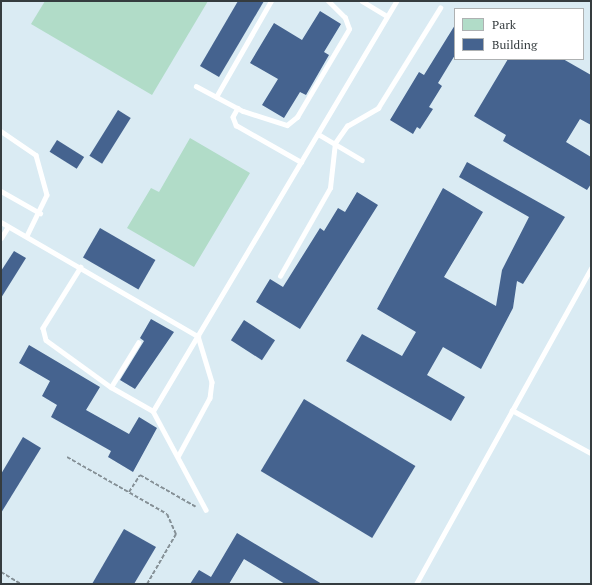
<!DOCTYPE html>
<html>
<head>
<meta charset="utf-8">
<style>
	body { margin:0 }
	#map { position:relative; width:592px; height:585px; overflow:hidden; background:#daebf3; font-family:"PT Serif",serif }
	div>[style] { position:absolute }
	[style*='--x'] { left:calc(var(--x)*1px); top:calc(var(--y)*1px); width:calc(var(--w)*1px); rotate:calc(var(--a)*1deg) }
	.green>* { inset:0; background:#b1dcc8 }
	.building>* { inset:0; background:#45638f; transform-origin:0 0 }
	.path>* { height:2px; margin-top:-1px; transform-origin:0; background:repeating-linear-gradient(90deg,#859096 0 4px,transparent 0 6px) }
	.lane>* { height:4.5px; margin:-2.25px; padding:0 2.25px; transform-origin:2.25px; border-radius:2.25px; background:#fff }
	span { translate:-50% -50%; white-space:nowrap; text-align:center; line-height:1.15; -webkit-text-stroke:4px #fff; paint-order:stroke }
	.frame { position:absolute; inset:0; border:2px solid #353c3f; pointer-events:none }
	.legend { position:absolute; left:454px; top:8px; width:130px; height:52px; box-sizing:border-box; background:#fff; border:1px solid #aeb1b2; margin:0; padding:5px 7px; list-style:none; font-size:12px; color:#353c3f }
	.legend li { display:flex; align-items:center; gap:8px; height:20px }
	.legend b { width:20px; border:1px solid #aeb1b2 }
</style>
</head>
<body>
<div id="map">
	<div class="green">
		<i style="clip-path:polygon(45px 1px,208px 1px,152px 95px,31px 24px)"></i>
		<i style="clip-path:polygon(190px 138px,250px 173px,194px 267px,127px 228px,151px 188px,159px 192px)"></i>
	</div>
	<div class="building">
		<i style="clip-path:polygon(238px 1px,264px 1px,219px 77px,200px 66px)"></i>
		<i style="clip-path:polygon(320px 11px,341px 24px,324px 52px,329px 55px,306px 95px,300px 92px,284px 118px,262px 105px,278px 79px,250px 63px,274px 23px,302px 40px)"></i>
		<i style="clip-path:polygon(455px 25px,455px 55px,438px 83px,442px 86px,429px 107px,433px 109px,420px 129px,417px 127px,413px 134px,390px 120px,419px 72px,424px 75px)"></i>
		<i style="clip-path:polygon(508px 59px,563px 59px,591px 75px,591px 125px,580px 119px,566px 142px,591px 157px,591px 184px,587px 190px,503px 141px,506px 135px,474px 116px)"></i>
		<i style="left:118px;top:110px;width:15px;height:54px;rotate:32deg"></i>
		<i style="left:57px;top:140px;width:32px;height:14px;rotate:32deg"></i>
		<i style="clip-path:polygon(467px 162px,565px 217px,523px 284px,517px 281px,513px 308px,481px 369px,443px 347px,427px 375px,465px 397px,451px 421px,346px 361px,362px 334px,402px 356px,416px 332px,377px 309px,443px 188px,483px 212px,444px 277px,496px 306px,502px 270px,529px 217px,459px 177px)"></i>
		<i style="clip-path:polygon(357px 192px,378px 205px,300px 329px,256px 302px,270px 279px,283px 287px,320px 228px,324px 231px,338px 208px,345px 212px)"></i>
		<i style="left:100px;top:228px;width:64px;height:34px;rotate:30deg"></i>
		<i style="clip-path:polygon(14px 251px,26px 258px,1px 298px,1px 271px)"></i>
		<i style="clip-path:polygon(151px 319px,174px 332px,135px 389px,120px 380px,144px 341px,140px 338px)"></i>
		<i style="left:244px;top:320px;width:37px;height:24px;rotate:33deg"></i>
		<i style="clip-path:polygon(29px 345px,100px 387px,86px 410px,129px 434px,139px 417px,157px 428px,133px 472px,108px 457px,111px 451px,51px 417px,57px 405px,42px 396px,50px 381px,19px 363px)"></i>
		<i style="left:304px;top:399px;width:130px;height:84px;rotate:31deg"></i>
		<i style="clip-path:polygon(23px 437px,41px 448px,1px 513px,1px 474px)"></i>
		<i style="clip-path:polygon(124px 529px,156px 547px,134px 584px,92px 584px)"></i>
		<i style="clip-path:polygon(237px 533px,322px 584px,285px 584px,244px 559px,229px 584px,190px 584px,199px 570px,211px 577px)"></i>
	</div>
	<div class="path">
		<i style="--x:67;--y:457;--w:115;--a:29.7"></i>
		<i style="--x:167;--y:514;--w:22;--a:66"></i>
		<i style="--x:176;--y:534;--w:58;--a:120.1"></i>
		<i style="--x:129;--y:492;--w:20;--a:-57"></i>
		<i style="--x:140;--y:475;--w:64;--a:29.7"></i>
		<i style="--x:1;--y:572;--w:23;--a:31"></i>
	</div>
	<div class="lane">
		<i style="--x:362;--y:1;--w:29;--a:31"></i>
		<i style="--x:196;--y:86;--w:53;--a:28"></i>
		<i style="--x:243;--y:111;--w:46;--a:17.7"></i>
		<i style="--x:287;--y:125;--w:13;--a:-39"></i>
		<i style="--x:297;--y:117;--w:102;--a:-59.4"></i>
		<i style="--x:349;--y:29;--w:12;--a:-110"></i>
		<i style="--x:345;--y:18;--w:24;--a:-135"></i>
		<i style="--x:216;--y:97;--w:111;--a:-60.2"></i>
		<i style="--x:238;--y:108;--w:10;--a:119"></i>
		<i style="--x:233;--y:117;--w:9;--a:69"></i>
		<i style="--x:236;--y:125;--w:75;--a:29.6"></i>
		<i style="--x:1;--y:131;--w:42;--a:34.4"></i>
		<i style="--x:36;--y:155;--w:41;--a:74.6"></i>
		<i style="--x:47;--y:195;--w:46;--a:116"></i>
		<i style="--x:318;--y:134;--w:51;--a:30.6"></i>
		<i style="--x:1;--y:191;--w:45;--a:29.4"></i>
		<i style="--x:1;--y:222;--w:228;--a:30.1"></i>
		<i style="--x:198;--y:336;--w:48;--a:73.1"></i>
		<i style="--x:212;--y:382;--w:16;--a:97"></i>
		<i style="--x:210;--y:398;--w:65;--a:118.5"></i>
		<i style="--x:1;--y:238;--w:13;--a:-58"></i>
		<i style="--x:81;--y:267;--w:72;--a:121.9"></i>
		<i style="--x:43;--y:328;--w:12;--a:76"></i>
		<i style="--x:46;--y:340;--w:80;--a:35.9"></i>
		<i style="--x:111;--y:387;--w:48;--a:29.7"></i>
		<i style="--x:153;--y:411;--w:112;--a:61.8"></i>
		<i style="--x:280;--y:276;--w:101;--a:-60.4"></i>
		<i style="--x:330;--y:188;--w:45;--a:-83.7"></i>
		<i style="--x:335;--y:143;--w:21;--a:-55"></i>
		<i style="--x:347;--y:126;--w:36;--a:-30"></i>
		<i style="--x:378;--y:108;--w:118;--a:-58.2"></i>
		<i style="--x:111;--y:387;--w:52;--a:-58.5"></i>
		<i style="--x:512;--y:410;--w:90;--a:28.6"></i>
		<i style="--x:153;--y:411;--w:477;--a:-59.3"></i>
		<i style="--x:416;--y:584;--w:361;--a:-61"></i>
	</div>
	<div class="frame"></div>
	<ul class="legend">
	<li><b style="height:11px;background:#b1dcc8"></b>Park</li>
	<li><b style="height:11px;background:#45638f"></b>Building</li>
	</ul>
</div>
</body>
</html>
